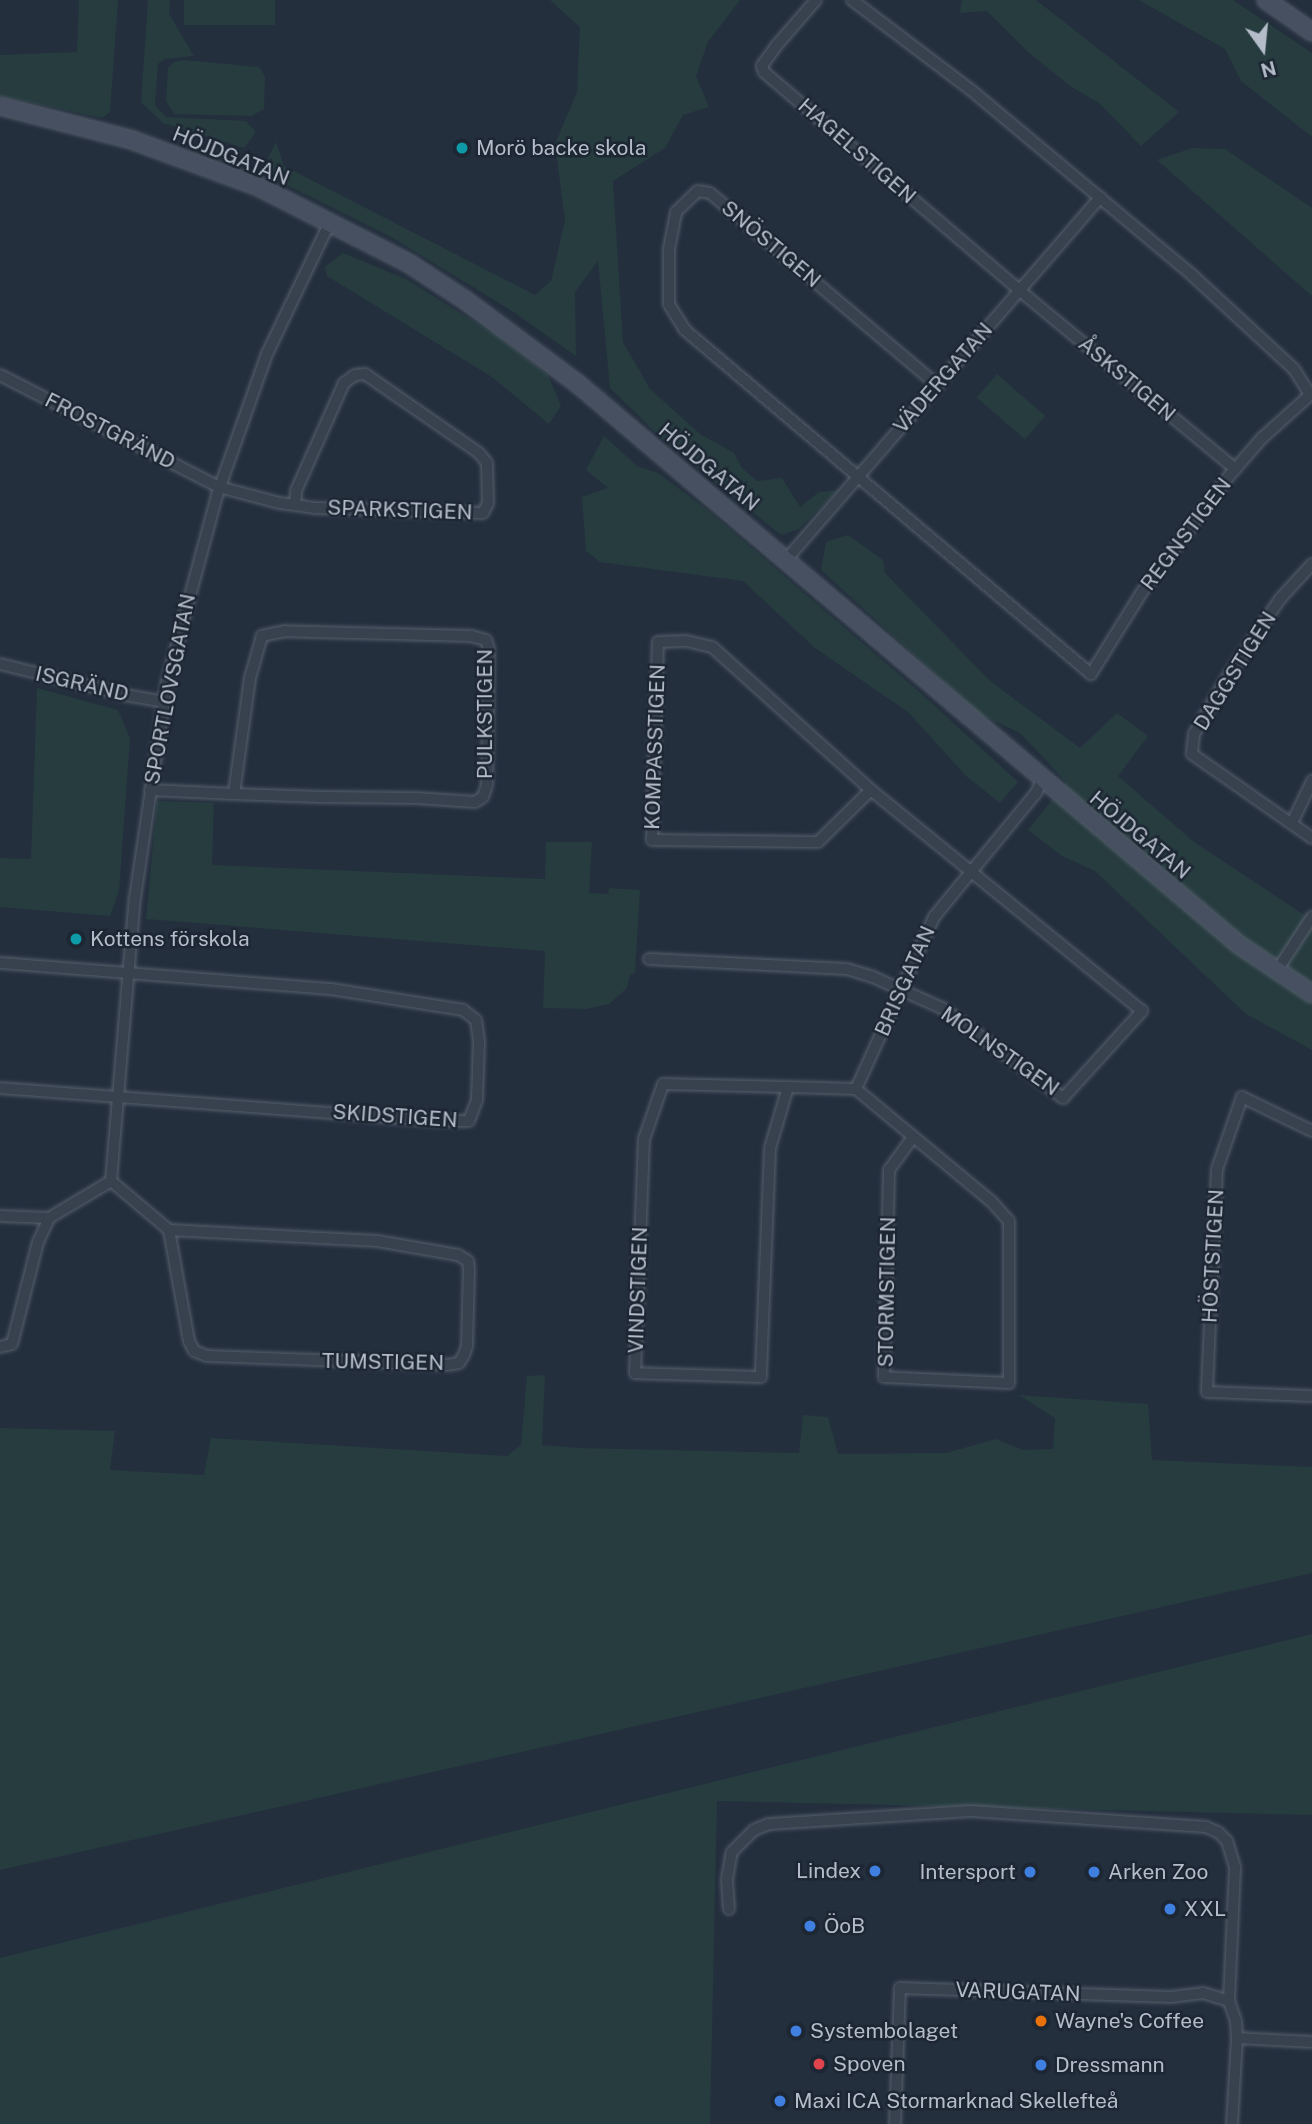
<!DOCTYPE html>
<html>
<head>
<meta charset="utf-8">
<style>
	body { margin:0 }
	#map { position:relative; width:1312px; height:2124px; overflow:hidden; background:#242f3e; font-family:"Public Sans",sans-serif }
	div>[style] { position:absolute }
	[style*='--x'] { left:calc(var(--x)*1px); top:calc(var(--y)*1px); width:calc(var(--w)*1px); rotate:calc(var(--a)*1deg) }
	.green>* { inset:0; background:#263c3f; transform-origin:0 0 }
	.roads { filter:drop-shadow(0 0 2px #565f6c) drop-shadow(0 0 2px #565f6c) }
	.street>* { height:10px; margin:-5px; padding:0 5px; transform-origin:5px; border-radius:5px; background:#38414e }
	.secondary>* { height:16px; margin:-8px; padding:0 8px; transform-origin:8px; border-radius:8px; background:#465061 }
	.dots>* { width:19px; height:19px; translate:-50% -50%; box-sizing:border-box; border:4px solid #1d2633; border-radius:50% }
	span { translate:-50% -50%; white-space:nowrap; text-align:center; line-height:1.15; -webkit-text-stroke:5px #1d2633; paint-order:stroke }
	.poi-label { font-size:21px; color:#b4bcc9 }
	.left { translate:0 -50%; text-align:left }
	.right { translate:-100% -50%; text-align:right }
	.street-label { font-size:21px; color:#b4bcc9 }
	.north { position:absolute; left:1228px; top:14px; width:70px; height:70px; -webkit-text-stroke:5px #1d2633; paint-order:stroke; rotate:165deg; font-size:19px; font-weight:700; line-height:28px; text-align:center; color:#b4bcc9 }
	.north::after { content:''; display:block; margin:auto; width:24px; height:32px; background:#b4bcc9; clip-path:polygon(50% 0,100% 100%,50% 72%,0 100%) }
</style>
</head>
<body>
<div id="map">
	<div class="green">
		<i style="clip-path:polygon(79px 0,118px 0,110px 112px,102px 118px,0 96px,0 55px,77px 52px)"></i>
		<i style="clip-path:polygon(148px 0,170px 0,169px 14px,194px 56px,165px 59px,158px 64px,155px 105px,166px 117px,246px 121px,256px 132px,244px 148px,163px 123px,141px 102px)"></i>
		<i style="left:184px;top:0;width:91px;height:25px"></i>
		<i style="clip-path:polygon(550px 0,740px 0,708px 42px,696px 76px,709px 107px,683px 115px,665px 148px,613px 181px,623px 342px,650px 389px,700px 434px,734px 453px,742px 468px,757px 481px,782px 478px,800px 507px,819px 492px,838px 490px,799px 529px,781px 535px,662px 439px,610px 388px,598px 261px,575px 292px,576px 356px,512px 311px,391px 237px,261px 172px,276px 142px,284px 166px,535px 295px,551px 281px,565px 220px,555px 144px,577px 92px,580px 27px)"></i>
		<i style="clip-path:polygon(962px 0,1036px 0,1179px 112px,1141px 146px,1099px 103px,1070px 86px,1028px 52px,987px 11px,960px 13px)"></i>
		<i style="clip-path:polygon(1139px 0,1233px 0,1312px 53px,1312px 137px,1241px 81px,1225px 49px)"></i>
		<i style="clip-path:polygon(185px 60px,259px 67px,265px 77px,264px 109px,251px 116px,174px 114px,166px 101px,168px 68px,174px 62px)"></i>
		<i style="clip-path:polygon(1192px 148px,1225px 149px,1312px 208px,1312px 296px,1157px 160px)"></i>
		<i style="clip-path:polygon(343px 253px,406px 279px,499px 337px,548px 375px,561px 406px,549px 424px,492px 377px,327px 276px,325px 267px)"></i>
		<i style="left:997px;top:374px;width:64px;height:31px;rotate:41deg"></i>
		<i style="clip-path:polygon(604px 436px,637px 466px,660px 474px,710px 512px,922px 694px,1018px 782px,1000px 803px,966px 776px,908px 712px,815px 648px,743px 581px,600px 562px,586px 551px,582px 497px,608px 488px,586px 470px)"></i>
		<i style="clip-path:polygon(848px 535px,883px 560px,885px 573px,989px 680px,1080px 748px,1117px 713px,1148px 736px,1118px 776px,1194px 842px,1312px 920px,1312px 1050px,1246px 1014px,1095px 871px,1062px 856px,1028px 830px,1066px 782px,1020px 733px,979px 714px,821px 570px,826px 542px)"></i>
		<i style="clip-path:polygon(37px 688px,118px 710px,130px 738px,119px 891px,110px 916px,0 907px,0 858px,31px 859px)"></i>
		<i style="clip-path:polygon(157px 801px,214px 803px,212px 865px,545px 879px,546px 842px,592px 842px,589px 893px,608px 894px,609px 888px,640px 890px,635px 973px,630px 975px,627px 988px,609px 1004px,586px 1009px,543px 1008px,545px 951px,146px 919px)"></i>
		<i style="clip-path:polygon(545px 1375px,542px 1445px,579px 1448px,799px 1453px,803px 1415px,828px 1417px,838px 1454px,946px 1453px,996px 1439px,1023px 1450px,1053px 1449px,1055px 1418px,1019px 1395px,1148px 1404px,1152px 1460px,1312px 1467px,1312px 1573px,0 1870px,0 1428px,115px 1431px,110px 1470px,204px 1475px,211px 1438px,507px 1456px,521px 1445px,527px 1376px)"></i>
		<i style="clip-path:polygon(1312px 1634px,1312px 1815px,717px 1801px,710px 2124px,0 2124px,0 1958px)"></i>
	</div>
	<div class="roads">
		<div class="street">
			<i style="--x:816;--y:0;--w:60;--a:130.9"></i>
			<i style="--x:777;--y:45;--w:26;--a:126"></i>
			<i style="--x:762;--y:66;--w:6;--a:72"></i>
			<i style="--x:764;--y:72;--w:335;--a:40.5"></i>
			<i style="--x:1019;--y:290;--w:281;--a:39.6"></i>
			<i style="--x:852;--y:0;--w:149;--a:37.1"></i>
			<i style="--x:971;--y:90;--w:288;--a:39.9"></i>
			<i style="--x:1192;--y:275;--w:139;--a:42.7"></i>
			<i style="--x:1294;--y:369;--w:31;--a:58"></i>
			<i style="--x:1310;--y:395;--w:64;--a:138.1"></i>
			<i style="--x:1262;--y:438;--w:50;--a:131"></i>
			<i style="--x:1229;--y:476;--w:145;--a:126.9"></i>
			<i style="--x:1142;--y:592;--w:97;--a:121.9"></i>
			<i style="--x:1091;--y:674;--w:532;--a:-139.73"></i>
			<i style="--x:685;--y:330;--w:31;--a:-122"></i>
			<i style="--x:669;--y:304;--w:55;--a:-90"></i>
			<i style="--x:669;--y:249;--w:38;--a:-79"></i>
			<i style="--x:676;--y:212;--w:30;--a:-44"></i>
			<i style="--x:698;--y:191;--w:12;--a:9"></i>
			<i style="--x:710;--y:193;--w:299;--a:40.2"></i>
			<i style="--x:0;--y:375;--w:246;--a:27.1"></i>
			<i style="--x:219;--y:487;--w:62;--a:14.9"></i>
			<i style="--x:279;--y:503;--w:16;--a:7"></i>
			<i style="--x:295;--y:505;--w:20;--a:9"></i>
			<i style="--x:315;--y:508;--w:168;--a:1.7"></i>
			<i style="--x:483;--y:513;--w:11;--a:-63"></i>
			<i style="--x:488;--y:503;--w:40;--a:-91.4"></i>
			<i style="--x:487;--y:463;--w:13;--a:-129"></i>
			<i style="--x:479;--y:453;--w:139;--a:-145.3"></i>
			<i style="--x:365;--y:374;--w:10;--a:174"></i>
			<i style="--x:355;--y:375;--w:14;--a:144"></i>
			<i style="--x:344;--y:383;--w:118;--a:114"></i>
			<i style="--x:296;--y:491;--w:14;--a:94"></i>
			<i style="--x:786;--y:560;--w:480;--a:-49.1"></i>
			<i style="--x:1312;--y:564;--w:47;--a:132.4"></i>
			<i style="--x:1280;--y:599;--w:93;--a:124"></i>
			<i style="--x:1228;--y:676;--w:67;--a:120.4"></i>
			<i style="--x:1194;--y:734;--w:20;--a:96"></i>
			<i style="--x:1192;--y:754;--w:146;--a:35"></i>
			<i style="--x:0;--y:664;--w:129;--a:13.9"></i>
			<i style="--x:125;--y:695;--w:40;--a:10"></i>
			<i style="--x:150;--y:790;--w:84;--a:2.7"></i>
			<i style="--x:234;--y:794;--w:87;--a:2"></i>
			<i style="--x:321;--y:797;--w:95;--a:0.6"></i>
			<i style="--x:416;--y:798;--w:59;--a:3.9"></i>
			<i style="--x:475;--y:802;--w:9;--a:-32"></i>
			<i style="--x:483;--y:797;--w:13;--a:-72"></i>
			<i style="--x:487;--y:785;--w:136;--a:-89.2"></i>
			<i style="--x:489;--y:649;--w:9;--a:-108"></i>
			<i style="--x:486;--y:640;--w:16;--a:-165"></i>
			<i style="--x:471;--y:636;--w:186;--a:-178.5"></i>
			<i style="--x:285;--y:631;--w:24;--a:168"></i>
			<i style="--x:262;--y:636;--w:44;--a:105.9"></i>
			<i style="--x:250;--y:678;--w:117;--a:97.9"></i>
			<i style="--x:1292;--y:823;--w:47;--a:-64.5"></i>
			<i style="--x:649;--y:959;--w:198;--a:2.9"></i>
			<i style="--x:847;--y:969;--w:27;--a:17"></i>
			<i style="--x:873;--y:977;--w:78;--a:24.3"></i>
			<i style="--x:944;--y:1009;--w:149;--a:36.8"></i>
			<i style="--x:1063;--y:1098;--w:118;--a:-47.8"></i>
			<i style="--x:1142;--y:1011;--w:350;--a:-140.8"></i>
			<i style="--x:871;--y:790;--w:214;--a:-138"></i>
			<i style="--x:712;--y:647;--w:27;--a:-167"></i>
			<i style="--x:686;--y:641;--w:28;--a:178"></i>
			<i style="--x:658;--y:642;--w:198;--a:91.7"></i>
			<i style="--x:652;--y:840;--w:166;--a:0.7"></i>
			<i style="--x:818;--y:842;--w:74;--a:-44.5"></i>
			<i style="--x:0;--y:963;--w:332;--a:4.5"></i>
			<i style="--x:331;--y:989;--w:134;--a:9"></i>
			<i style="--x:463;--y:1010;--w:16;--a:38"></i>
			<i style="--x:476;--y:1020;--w:22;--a:82"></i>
			<i style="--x:479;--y:1042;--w:58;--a:92"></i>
			<i style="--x:477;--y:1100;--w:22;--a:111"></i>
			<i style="--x:469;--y:1121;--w:33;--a:180"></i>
			<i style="--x:436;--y:1121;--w:437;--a:-175.7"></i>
			<i style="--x:1276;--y:972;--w:66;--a:-56.8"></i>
			<i style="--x:788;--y:1087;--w:64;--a:106.4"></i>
			<i style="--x:770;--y:1148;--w:229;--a:92.3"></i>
			<i style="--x:761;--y:1377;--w:126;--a:-178.2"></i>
			<i style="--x:635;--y:1373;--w:234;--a:-87.8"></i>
			<i style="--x:644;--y:1139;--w:58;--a:-70.9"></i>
			<i style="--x:663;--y:1084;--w:125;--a:1.4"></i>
			<i style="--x:788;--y:1087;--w:68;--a:1.7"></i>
			<i style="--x:856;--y:1089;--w:175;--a:39.7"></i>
			<i style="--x:991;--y:1201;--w:27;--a:48"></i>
			<i style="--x:1009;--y:1221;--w:162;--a:90"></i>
			<i style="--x:1009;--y:1383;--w:125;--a:-177.3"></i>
			<i style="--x:884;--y:1377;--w:207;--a:-88.6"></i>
			<i style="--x:889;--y:1170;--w:39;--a:-54"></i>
			<i style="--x:856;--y:1089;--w:189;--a:-65.6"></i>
			<i style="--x:934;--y:917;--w:161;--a:-50.6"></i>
			<i style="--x:1036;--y:793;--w:14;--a:-65"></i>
			<i style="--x:1312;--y:1131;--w:78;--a:-154.1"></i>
			<i style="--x:1242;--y:1097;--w:76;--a:109.1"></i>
			<i style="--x:1217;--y:1169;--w:223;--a:92.6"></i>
			<i style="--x:1207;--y:1392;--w:105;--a:2.2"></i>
			<i style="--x:111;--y:1181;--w:284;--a:-85.2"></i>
			<i style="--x:135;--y:898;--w:218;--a:-81.6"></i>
			<i style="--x:167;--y:682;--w:194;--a:-75"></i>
			<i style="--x:217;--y:495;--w:150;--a:-70.5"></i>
			<i style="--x:267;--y:354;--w:146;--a:-64.5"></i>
			<i style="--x:111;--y:1181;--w:76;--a:40.2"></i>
			<i style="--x:169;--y:1230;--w:113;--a:79.8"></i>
			<i style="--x:189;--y:1341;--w:11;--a:63"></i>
			<i style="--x:194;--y:1351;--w:14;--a:21"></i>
			<i style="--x:207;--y:1356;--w:240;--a:2.1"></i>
			<i style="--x:447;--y:1365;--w:12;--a:-9"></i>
			<i style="--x:459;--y:1363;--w:9;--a:-58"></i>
			<i style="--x:464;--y:1355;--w:9;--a:-72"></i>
			<i style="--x:467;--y:1346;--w:76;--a:-88.5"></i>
			<i style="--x:469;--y:1270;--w:9;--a:-96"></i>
			<i style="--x:468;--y:1261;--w:12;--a:-149"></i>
			<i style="--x:458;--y:1255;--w:82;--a:-170.2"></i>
			<i style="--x:377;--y:1241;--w:208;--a:-177"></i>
			<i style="--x:0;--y:1216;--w:49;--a:2.3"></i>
			<i style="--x:0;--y:1347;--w:12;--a:-14"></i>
			<i style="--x:12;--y:1344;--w:105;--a:-75.7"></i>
			<i style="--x:38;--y:1242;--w:26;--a:-65"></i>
			<i style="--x:49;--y:1218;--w:72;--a:-30.8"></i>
			<i style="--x:729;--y:1909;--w:30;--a:-94"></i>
			<i style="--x:727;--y:1879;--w:27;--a:-80"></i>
			<i style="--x:732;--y:1852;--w:31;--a:-45"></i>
			<i style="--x:754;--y:1830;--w:16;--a:-22"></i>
			<i style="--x:769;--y:1824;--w:202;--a:-3.7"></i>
			<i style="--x:971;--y:1811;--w:236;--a:3.9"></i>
			<i style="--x:1206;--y:1827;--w:13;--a:23"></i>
			<i style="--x:1218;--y:1832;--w:13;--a:45"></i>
			<i style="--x:1227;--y:1841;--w:28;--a:73"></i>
			<i style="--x:1235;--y:1868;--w:133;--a:92.6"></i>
			<i style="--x:1237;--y:2038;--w:75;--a:3.1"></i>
			<i style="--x:895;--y:2124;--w:136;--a:-87.9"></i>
			<i style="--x:900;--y:1988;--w:271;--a:1.9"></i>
			<i style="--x:1171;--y:1997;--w:32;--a:-7"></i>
			<i style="--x:1203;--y:1993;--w:27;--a:17"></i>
			<i style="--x:1229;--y:2001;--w:21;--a:71"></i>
			<i style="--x:1236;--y:2021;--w:17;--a:87"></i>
			<i style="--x:1237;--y:2038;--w:86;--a:93.3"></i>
		</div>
		<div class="secondary">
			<i style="--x:1266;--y:0;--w:56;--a:34.8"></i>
			<i style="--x:0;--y:106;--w:136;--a:14.4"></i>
			<i style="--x:132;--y:140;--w:135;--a:20.3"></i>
			<i style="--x:259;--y:187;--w:169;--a:27"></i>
			<i style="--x:410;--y:264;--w:66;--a:33.2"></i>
			<i style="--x:465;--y:300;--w:141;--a:36.6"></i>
			<i style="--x:578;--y:384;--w:866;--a:40.31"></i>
			<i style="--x:1238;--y:944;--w:89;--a:34"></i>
		</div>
	</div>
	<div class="dots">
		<i style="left:462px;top:148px;background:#0f9aa8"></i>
		<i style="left:76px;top:939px;background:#0f9aa8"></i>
		<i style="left:875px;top:1871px;background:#3f7fe0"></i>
		<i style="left:1030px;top:1872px;background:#3f7fe0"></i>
		<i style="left:1094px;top:1872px;background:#3f7fe0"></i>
		<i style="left:1170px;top:1909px;background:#3f7fe0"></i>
		<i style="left:810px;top:1926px;background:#3f7fe0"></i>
		<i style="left:1041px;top:2021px;background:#e8710a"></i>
		<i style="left:796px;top:2031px;background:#3f7fe0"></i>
		<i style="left:819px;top:2064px;background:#e0444e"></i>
		<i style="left:1041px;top:2065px;background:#3f7fe0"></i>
		<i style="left:780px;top:2101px;background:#3f7fe0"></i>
	</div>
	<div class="poi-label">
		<span class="left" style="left:476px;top:148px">Morö backe skola</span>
		<span class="left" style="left:90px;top:939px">Kottens förskola</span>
		<span class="right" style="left:861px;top:1871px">Lindex</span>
		<span class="right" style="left:1016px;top:1872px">Intersport</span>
		<span class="left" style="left:1108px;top:1872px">Arken Zoo</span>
		<span class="left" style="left:1184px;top:1909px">XXL</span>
		<span class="left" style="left:824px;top:1926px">ÖoB</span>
		<span class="left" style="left:1055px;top:2021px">Wayne's Coffee</span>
		<span class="left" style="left:810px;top:2031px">Systembolaget</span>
		<span class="left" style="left:833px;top:2064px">Spoven</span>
		<span class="left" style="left:1055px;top:2065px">Dressmann</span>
		<span class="left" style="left:794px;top:2101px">Maxi ICA Stormarknad Skellefteå</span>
	</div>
	<div class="street-label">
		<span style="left:857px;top:151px;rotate:41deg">HAGELSTIGEN</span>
		<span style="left:231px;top:156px;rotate:22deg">HÖJDGATAN</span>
		<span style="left:771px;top:244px;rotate:40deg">SNÖSTIGEN</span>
		<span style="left:943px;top:378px;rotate:-49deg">VÄDERGATAN</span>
		<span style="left:1127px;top:379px;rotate:40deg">ÅSKSTIGEN</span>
		<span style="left:110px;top:431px;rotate:27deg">FROSTGRÄND</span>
		<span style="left:709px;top:467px;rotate:40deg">HÖJDGATAN</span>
		<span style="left:400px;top:510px;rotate:2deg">SPARKSTIGEN</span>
		<span style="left:1186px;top:534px;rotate:-53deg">REGNSTIGEN</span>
		<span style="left:1235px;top:671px;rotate:-58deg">DAGGSTIGEN</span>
		<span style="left:82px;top:684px;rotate:13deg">ISGRÄND</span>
		<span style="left:170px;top:689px;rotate:-79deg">SPORTLOVSGATAN</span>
		<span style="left:485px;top:714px;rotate:-90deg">PULKSTIGEN</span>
		<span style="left:655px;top:747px;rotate:-88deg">KOMPASSTIGEN</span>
		<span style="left:1140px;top:835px;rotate:40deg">HÖJDGATAN</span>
		<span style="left:905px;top:981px;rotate:-66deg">BRISGATAN</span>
		<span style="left:1000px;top:1051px;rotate:35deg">MOLNSTIGEN</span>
		<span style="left:395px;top:1116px;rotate:4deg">SKIDSTIGEN</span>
		<span style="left:1213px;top:1256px;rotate:-87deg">HÖSTSTIGEN</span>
		<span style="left:638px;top:1290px;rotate:-88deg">VINDSTIGEN</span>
		<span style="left:887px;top:1292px;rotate:-89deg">STORMSTIGEN</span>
		<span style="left:383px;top:1362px;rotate:1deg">TUMSTIGEN</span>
		<span style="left:1018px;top:1992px;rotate:2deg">VARUGATAN</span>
	</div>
	<div class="north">N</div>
</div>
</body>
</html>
